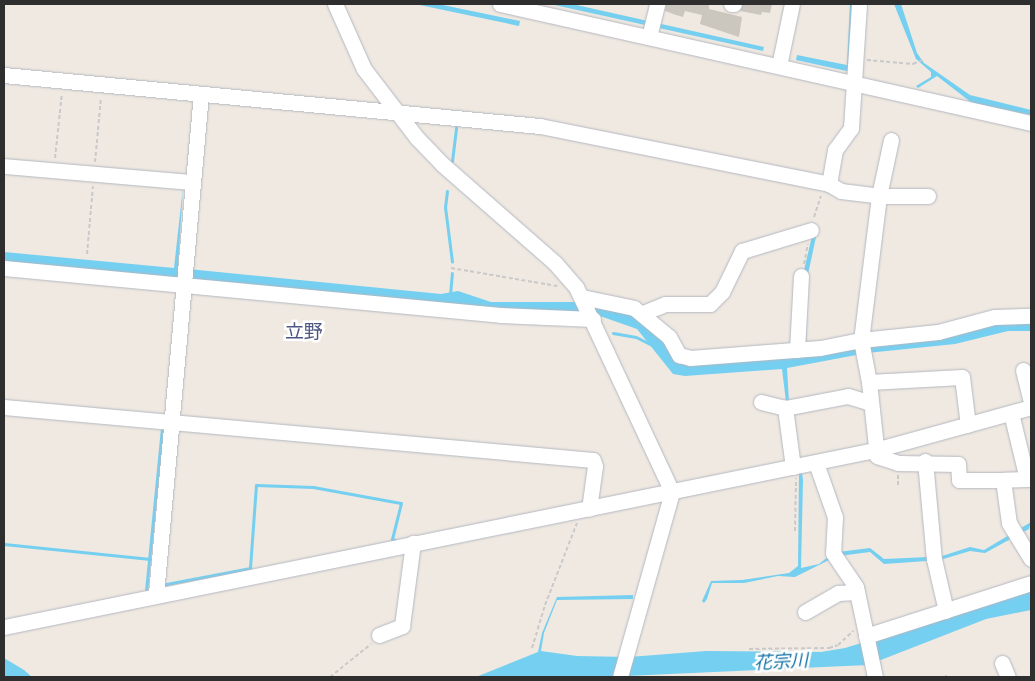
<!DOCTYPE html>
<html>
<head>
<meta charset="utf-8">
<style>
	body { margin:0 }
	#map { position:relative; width:1035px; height:681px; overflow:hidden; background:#efe9e1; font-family:Lato,"Noto Sans JP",sans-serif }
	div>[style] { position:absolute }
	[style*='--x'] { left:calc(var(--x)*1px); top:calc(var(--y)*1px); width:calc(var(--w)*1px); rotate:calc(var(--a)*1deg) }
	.water>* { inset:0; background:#75cff0 }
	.stream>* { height:3px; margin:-1.5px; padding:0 1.5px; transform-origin:1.5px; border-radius:1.5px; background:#75cff0 }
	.building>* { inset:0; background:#cbc7bf }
	.path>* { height:2px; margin-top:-1px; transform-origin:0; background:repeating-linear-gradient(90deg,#c9c9c9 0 4px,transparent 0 6.5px) }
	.roads { filter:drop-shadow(0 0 1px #b4b7c1) drop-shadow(0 0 1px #b4b7c1) }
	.minor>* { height:15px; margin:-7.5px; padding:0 7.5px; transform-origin:7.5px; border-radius:7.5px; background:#fff }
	span { translate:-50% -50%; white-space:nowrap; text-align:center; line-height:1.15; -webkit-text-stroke:5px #fff; paint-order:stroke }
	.water-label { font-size:18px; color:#0d6fa3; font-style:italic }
	.quarter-label { font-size:19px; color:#4d5680 }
	.frame { position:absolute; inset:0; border:5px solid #2e2e2e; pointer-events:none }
</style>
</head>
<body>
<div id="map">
	<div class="water">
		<i style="clip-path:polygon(415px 4px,438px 4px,515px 20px,520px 21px,519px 26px)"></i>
		<i style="clip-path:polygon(550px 4px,572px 4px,764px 47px,763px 51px)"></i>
		<i style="clip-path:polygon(850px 4px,856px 4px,851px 72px,796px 60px,797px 55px,847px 65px)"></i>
		<i style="clip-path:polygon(894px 4px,901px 4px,917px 53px,924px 63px,970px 95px,1031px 110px,1031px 115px,972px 103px,937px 76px,918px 88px,916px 86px,931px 77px,931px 72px,916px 59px)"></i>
		<i style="clip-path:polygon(183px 187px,178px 268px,441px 294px,458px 291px,491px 302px,577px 302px,620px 307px,665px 337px,676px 357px,801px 354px,802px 279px,812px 236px,816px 237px,807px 279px,806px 353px,971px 326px,1031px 320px,1031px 331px,1008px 331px,955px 344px,867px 353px,787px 368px,789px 402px,786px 402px,782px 369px,685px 376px,673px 374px,637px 329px,600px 316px,518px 312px,4px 262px,4px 252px,174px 268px)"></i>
		<i style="clip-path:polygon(799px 473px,802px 473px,803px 480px,801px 568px,819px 564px,829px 556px,831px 559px,795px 577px,778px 576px,744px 583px,712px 583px,707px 599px,704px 603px,702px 601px,711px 581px,742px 580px,789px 573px,798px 566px)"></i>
		<i style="clip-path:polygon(1031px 522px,1029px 529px,985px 553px,970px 551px,940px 560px,939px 557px,970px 547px,984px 550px)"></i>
		<i style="clip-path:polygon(870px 548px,884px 559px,928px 557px,927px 561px,884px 564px,870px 552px,839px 556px,838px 552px)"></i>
		<i style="clip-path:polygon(1031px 591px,1031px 610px,986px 619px,868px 665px,604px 677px,476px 677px,538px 652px,542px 633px,557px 597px,633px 595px,633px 599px,557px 600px,544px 633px,541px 651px,577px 656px,629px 657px,706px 651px,821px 652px,845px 648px)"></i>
		<i style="clip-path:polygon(4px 658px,24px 670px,32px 677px,5px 677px)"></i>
	</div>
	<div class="stream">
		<i style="--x:452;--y:161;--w:34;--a:-83"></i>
		<i style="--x:447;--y:191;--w:16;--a:97"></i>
		<i style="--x:445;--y:207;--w:55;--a:82.7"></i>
		<i style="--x:450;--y:295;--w:22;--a:-85"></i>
		<i style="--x:613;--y:333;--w:23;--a:10"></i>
		<i style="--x:636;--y:337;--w:16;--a:27"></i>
		<i style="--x:4;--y:544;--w:147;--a:5.9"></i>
		<i style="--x:161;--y:585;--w:91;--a:-10.8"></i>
		<i style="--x:250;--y:568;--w:83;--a:-85.9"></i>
		<i style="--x:256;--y:485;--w:57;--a:2"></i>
		<i style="--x:313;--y:487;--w:89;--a:10.3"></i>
		<i style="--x:401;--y:503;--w:37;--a:104"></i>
		<i style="--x:392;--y:539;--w:3;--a:18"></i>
		<i style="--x:146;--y:591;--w:163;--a:-84.4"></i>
	</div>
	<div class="building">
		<i style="clip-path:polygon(666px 4px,704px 4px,709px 5px,709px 9px,742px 17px,739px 37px,700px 24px,702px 15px,685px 11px,683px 17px,676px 15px,665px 11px)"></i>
		<i style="clip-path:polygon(743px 4px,772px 4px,770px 13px,762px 12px,761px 15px,740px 11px)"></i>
	</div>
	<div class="path">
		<i style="--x:867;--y:60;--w:46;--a:5"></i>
		<i style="--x:913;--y:64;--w:12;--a:-24"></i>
		<i style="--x:55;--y:158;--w:65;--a:-83.9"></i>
		<i style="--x:95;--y:162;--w:65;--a:-84.7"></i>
		<i style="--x:814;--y:217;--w:22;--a:-72"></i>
		<i style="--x:87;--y:254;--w:68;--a:-85"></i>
		<i style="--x:804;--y:264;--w:20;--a:-79"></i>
		<i style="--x:451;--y:268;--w:108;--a:9.6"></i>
		<i style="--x:898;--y:475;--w:10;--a:90"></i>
		<i style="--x:795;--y:531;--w:53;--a:-88.9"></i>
		<i style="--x:532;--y:648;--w:45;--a:-73.2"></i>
		<i style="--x:545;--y:605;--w:88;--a:-68.7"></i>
		<i style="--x:749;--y:649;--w:80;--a:-0.7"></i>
		<i style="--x:829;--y:648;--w:9;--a:-18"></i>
		<i style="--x:838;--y:645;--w:21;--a:-43"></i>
		<i style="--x:330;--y:677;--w:53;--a:-38.8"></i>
		<i style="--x:946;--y:677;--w:2;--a:-90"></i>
	</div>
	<div class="roads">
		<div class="minor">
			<i style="--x:335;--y:4;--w:71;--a:66"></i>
			<i style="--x:364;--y:69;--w:87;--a:52.5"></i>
			<i style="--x:417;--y:138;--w:36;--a:46"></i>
			<i style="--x:442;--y:164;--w:150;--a:41.2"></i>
			<i style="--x:555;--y:263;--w:32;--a:49"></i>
			<i style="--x:576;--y:287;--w:226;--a:64.9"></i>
			<i style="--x:672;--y:492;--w:192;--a:105.7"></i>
			<i style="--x:500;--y:4;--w:544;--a:12.63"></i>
			<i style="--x:731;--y:4;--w:3;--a:0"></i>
			<i style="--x:649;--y:37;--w:34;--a:-76"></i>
			<i style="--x:779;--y:66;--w:63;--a:-78.2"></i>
			<i style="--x:4;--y:75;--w:538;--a:5.44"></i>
			<i style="--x:540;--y:126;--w:295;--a:11.3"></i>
			<i style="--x:829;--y:184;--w:14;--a:30"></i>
			<i style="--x:841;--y:191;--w:38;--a:7"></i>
			<i style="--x:879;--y:196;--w:145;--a:97.1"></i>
			<i style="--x:861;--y:340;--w:43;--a:79.2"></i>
			<i style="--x:869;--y:382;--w:74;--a:83.8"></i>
			<i style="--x:877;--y:456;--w:22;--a:18"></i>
			<i style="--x:898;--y:463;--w:60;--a:1"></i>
			<i style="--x:958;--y:464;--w:16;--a:86"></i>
			<i style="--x:959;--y:480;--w:44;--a:0"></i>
			<i style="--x:891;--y:140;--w:57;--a:102.1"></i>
			<i style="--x:879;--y:196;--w:49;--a:0"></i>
			<i style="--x:4;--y:166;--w:189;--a:4.9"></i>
			<i style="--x:829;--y:184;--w:35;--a:-80"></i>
			<i style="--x:835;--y:150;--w:27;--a:-54"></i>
			<i style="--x:851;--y:128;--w:124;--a:-86.3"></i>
			<i style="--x:4;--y:268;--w:498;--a:5.4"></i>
			<i style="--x:500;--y:315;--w:93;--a:2.5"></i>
			<i style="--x:582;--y:297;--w:53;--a:11.9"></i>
			<i style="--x:634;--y:308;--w:45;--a:39.6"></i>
			<i style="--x:669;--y:337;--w:21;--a:61"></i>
			<i style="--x:679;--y:355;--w:11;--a:15"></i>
			<i style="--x:690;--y:358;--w:130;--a:-4.4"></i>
			<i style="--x:820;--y:348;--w:42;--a:-11"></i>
			<i style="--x:861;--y:340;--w:77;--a:-5.9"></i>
			<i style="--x:938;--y:332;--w:58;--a:-15"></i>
			<i style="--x:994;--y:317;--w:37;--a:-2"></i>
			<i style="--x:643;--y:313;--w:24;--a:-22"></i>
			<i style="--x:665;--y:304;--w:45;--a:0"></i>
			<i style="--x:710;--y:304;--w:17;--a:-45"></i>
			<i style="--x:722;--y:292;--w:46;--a:-64"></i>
			<i style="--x:742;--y:251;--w:72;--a:-16.9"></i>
			<i style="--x:797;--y:350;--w:74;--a:-86.9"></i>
			<i style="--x:1023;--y:370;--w:32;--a:76"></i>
			<i style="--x:869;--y:382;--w:93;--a:-3.1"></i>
			<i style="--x:962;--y:377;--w:48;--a:82.9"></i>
			<i style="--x:761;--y:402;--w:25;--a:14"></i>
			<i style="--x:4;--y:407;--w:591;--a:5.14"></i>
			<i style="--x:593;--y:460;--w:6;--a:72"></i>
			<i style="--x:595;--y:466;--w:43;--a:97.9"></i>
			<i style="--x:1011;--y:413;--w:68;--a:76.4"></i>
			<i style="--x:1027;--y:479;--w:24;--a:178"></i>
			<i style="--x:1003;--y:480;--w:43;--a:82.1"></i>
			<i style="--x:1009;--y:523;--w:42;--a:58.6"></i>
			<i style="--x:925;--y:461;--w:98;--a:84.8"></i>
			<i style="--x:934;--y:559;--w:53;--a:77"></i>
			<i style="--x:816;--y:463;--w:57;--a:70.6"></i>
			<i style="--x:835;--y:517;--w:36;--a:93"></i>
			<i style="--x:833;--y:553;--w:41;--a:55.9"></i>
			<i style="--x:856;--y:587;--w:92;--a:78.1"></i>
			<i style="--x:793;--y:467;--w:60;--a:-97.7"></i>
			<i style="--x:785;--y:408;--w:64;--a:-10.8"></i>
			<i style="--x:848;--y:396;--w:24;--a:17"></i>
			<i style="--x:156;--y:594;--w:502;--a:-84.86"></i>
			<i style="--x:805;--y:612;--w:38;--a:-30"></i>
			<i style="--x:838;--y:593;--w:19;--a:-3"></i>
			<i style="--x:4;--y:627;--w:889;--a:-11.49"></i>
			<i style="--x:875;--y:450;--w:162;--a:-15.4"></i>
			<i style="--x:379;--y:635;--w:25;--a:-21"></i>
			<i style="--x:402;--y:626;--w:84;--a:-82.5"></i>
			<i style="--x:866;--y:636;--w:173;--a:-17.8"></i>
			<i style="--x:1002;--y:663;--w:15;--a:67"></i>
		</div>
	</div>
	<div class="water-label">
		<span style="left:781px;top:661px;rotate:-3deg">花宗川</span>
	</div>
	<div class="quarter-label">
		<span style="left:304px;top:331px">立野</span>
	</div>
	<div class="frame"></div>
</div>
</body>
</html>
